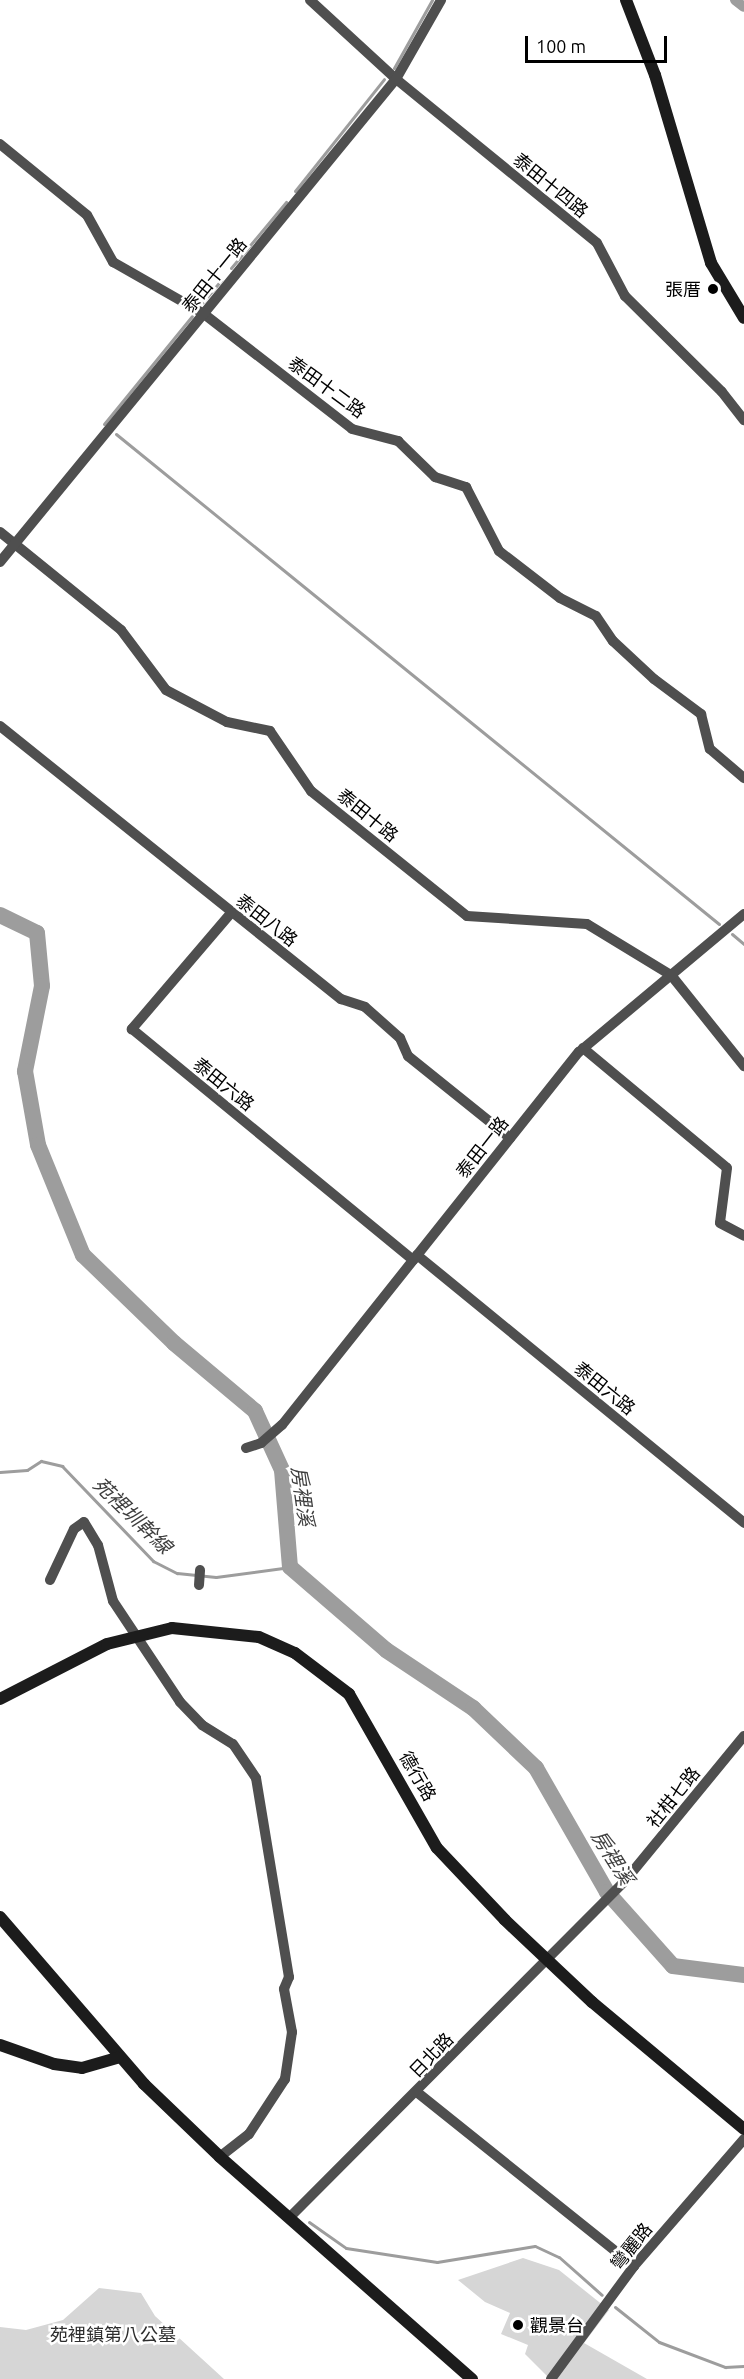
<!DOCTYPE html>
<html>
<head>
<meta charset="utf-8">
<style>
	body { margin:0 }
	#map { position:relative; width:744px; height:2379px; overflow:hidden; background:#fff; font-family:Ubuntu,"Noto Sans TC",sans-serif }
	div>[style] { position:absolute }
	[style*='--x'] { left:calc(var(--x)*1px); top:calc(var(--y)*1px); width:calc(var(--w)*1px); rotate:calc(var(--a)*1deg) }
	.green>* { inset:0; background:#d6d6d6 }
	.stream>* { height:3px; margin:-1.5px; padding:0 1.5px; transform-origin:1.5px; border-radius:1.5px; background:#9d9d9d }
	.canal>* { height:10px; margin:-5px; padding:0 5px; transform-origin:5px; border-radius:5px; background:#9d9d9d }
	.river>* { height:16px; margin:-8px; padding:0 8px; transform-origin:8px; border-radius:8px; background:#9d9d9d }
	.street>* { height:10px; margin:-5px; padding:0 5px; transform-origin:5px; border-radius:5px; background:#4f4f4f }
	.secondary>* { height:12px; margin:-6px; padding:0 6px; transform-origin:6px; border-radius:6px; background:#1c1c1c }
	.dots>* { width:16px; height:16px; translate:-50% -50%; box-sizing:border-box; border:3px solid #fff; border-radius:50% }
	span { translate:-50% -50%; white-space:nowrap; text-align:center; line-height:1.15; -webkit-text-stroke:5px #fff; paint-order:stroke }
	.street-label { font-size:18px; color:#000 }
	.poi-label { font-size:18px; color:#000 }
	.right { translate:-100% -50%; text-align:right }
	.left { translate:0 -50%; text-align:left }
	.park-label { font-size:18px; color:#2d2d2d }
	.water-label { font-size:20px; color:#3e3e3e; font-style:italic }
	.scale { position:absolute; left:525px; top:36px; width:142px; height:27px; box-sizing:border-box; border:3px solid #000; border-top:0; padding-left:8px; font-size:18px; line-height:21px; white-space:nowrap; color:#000; -webkit-text-stroke:4px #fff; paint-order:stroke }
</style>
</head>
<body>
<div id="map">
	<div class="green">
		<i style="clip-path:polygon(523px 2258px,559px 2270px,609px 2310px,584px 2343px,647px 2379px,550px 2379px,525px 2354px,528px 2345px,501px 2334px,510px 2313px,485px 2302px,458px 2280px)"></i>
		<i style="clip-path:polygon(99px 2288px,141px 2293px,155px 2316px,224px 2379px,0 2379px,0 2327px,26px 2330px,63px 2320px)"></i>
	</div>
	<div class="stream">
		<i style="--x:394;--y:68;--w:78;--a:-60.8"></i>
		<i style="--x:295;--y:191;--w:143;--a:-51.5"></i>
		<i style="--x:231;--y:268;--w:86;--a:-50.2"></i>
		<i style="--x:202;--y:303;--w:30;--a:-50"></i>
		<i style="--x:104;--y:424;--w:139;--a:-50.8"></i>
		<i style="--x:116;--y:434;--w:777;--a:39.1"></i>
		<i style="--x:732;--y:934;--w:16;--a:40"></i>
		<i style="--x:0;--y:1472;--w:27;--a:-4"></i>
		<i style="--x:27;--y:1470;--w:17;--a:-33"></i>
		<i style="--x:41;--y:1461;--w:22;--a:13"></i>
		<i style="--x:62;--y:1466;--w:132;--a:46.2"></i>
		<i style="--x:153;--y:1561;--w:27;--a:27"></i>
		<i style="--x:177;--y:1573;--w:39;--a:6"></i>
		<i style="--x:216;--y:1577;--w:75;--a:-7.7"></i>
		<i style="--x:309;--y:2222;--w:45;--a:35.1"></i>
		<i style="--x:346;--y:2248;--w:92;--a:8.7"></i>
		<i style="--x:437;--y:2262;--w:99;--a:-9.3"></i>
		<i style="--x:535;--y:2246;--w:26;--a:25"></i>
		<i style="--x:559;--y:2257;--w:57;--a:41.5"></i>
		<i style="--x:615;--y:2307;--w:56;--a:38.5"></i>
		<i style="--x:659;--y:2342;--w:71;--a:20.7"></i>
		<i style="--x:725;--y:2367;--w:19;--a:-3"></i>
	</div>
	<div class="canal">
		<i style="--x:735;--y:0;--w:11;--a:38"></i>
	</div>
	<div class="river">
		<i style="--x:0;--y:915;--w:41;--a:25.9"></i>
		<i style="--x:37;--y:933;--w:53;--a:84.6"></i>
		<i style="--x:42;--y:986;--w:87;--a:101.3"></i>
		<i style="--x:25;--y:1071;--w:75;--a:80"></i>
		<i style="--x:38;--y:1145;--w:119;--a:67.8"></i>
		<i style="--x:83;--y:1255;--w:127;--a:44"></i>
		<i style="--x:174;--y:1343;--w:106;--a:40"></i>
		<i style="--x:255;--y:1411;--w:65;--a:65.4"></i>
		<i style="--x:282;--y:1470;--w:97;--a:85.3"></i>
		<i style="--x:290;--y:1567;--w:127;--a:40.8"></i>
		<i style="--x:386;--y:1650;--w:105;--a:33.7"></i>
		<i style="--x:473;--y:1708;--w:87;--a:43.6"></i>
		<i style="--x:536;--y:1768;--w:143;--a:60.2"></i>
		<i style="--x:607;--y:1892;--w:99;--a:48.3"></i>
		<i style="--x:673;--y:1966;--w:72;--a:7.2"></i>
	</div>
	<div class="street">
		<i style="--x:310;--y:0;--w:117;--a:42.6"></i>
		<i style="--x:396;--y:79;--w:259;--a:39.2"></i>
		<i style="--x:597;--y:243;--w:60;--a:62.2"></i>
		<i style="--x:625;--y:296;--w:136;--a:44.7"></i>
		<i style="--x:722;--y:392;--w:36;--a:52"></i>
		<i style="--x:0;--y:144;--w:112;--a:39.2"></i>
		<i style="--x:87;--y:215;--w:54;--a:61"></i>
		<i style="--x:113;--y:262;--w:105;--a:29.7"></i>
		<i style="--x:204;--y:314;--w:187;--a:37.8"></i>
		<i style="--x:352;--y:429;--w:48;--a:14.6"></i>
		<i style="--x:398;--y:441;--w:52;--a:44.2"></i>
		<i style="--x:435;--y:477;--w:33;--a:18"></i>
		<i style="--x:466;--y:487;--w:72;--a:62.7"></i>
		<i style="--x:499;--y:551;--w:77;--a:37.6"></i>
		<i style="--x:560;--y:598;--w:40;--a:26.6"></i>
		<i style="--x:596;--y:616;--w:30;--a:56"></i>
		<i style="--x:613;--y:641;--w:56;--a:42.8"></i>
		<i style="--x:654;--y:679;--w:59;--a:36.7"></i>
		<i style="--x:701;--y:714;--w:36;--a:76"></i>
		<i style="--x:710;--y:749;--w:45;--a:40.5"></i>
		<i style="--x:0;--y:532;--w:156;--a:39"></i>
		<i style="--x:121;--y:630;--w:75;--a:53.1"></i>
		<i style="--x:166;--y:690;--w:69;--a:27.7"></i>
		<i style="--x:227;--y:722;--w:44;--a:11.8"></i>
		<i style="--x:270;--y:731;--w:73;--a:55.7"></i>
		<i style="--x:311;--y:791;--w:200;--a:38.7"></i>
		<i style="--x:467;--y:916;--w:120;--a:3.8"></i>
		<i style="--x:587;--y:924;--w:98;--a:31.3"></i>
		<i style="--x:671;--y:975;--w:117;--a:51.3"></i>
		<i style="--x:0;--y:562;--w:625;--a:-50.65"></i>
		<i style="--x:396;--y:79;--w:91;--a:-60.3"></i>
		<i style="--x:0;--y:726;--w:437;--a:38.7"></i>
		<i style="--x:341;--y:999;--w:25;--a:18"></i>
		<i style="--x:365;--y:1007;--w:47;--a:41.5"></i>
		<i style="--x:400;--y:1038;--w:20;--a:66"></i>
		<i style="--x:408;--y:1056;--w:131;--a:38.8"></i>
		<i style="--x:231;--y:913;--w:153;--a:130.5"></i>
		<i style="--x:132;--y:1029;--w:364;--a:39.4"></i>
		<i style="--x:583;--y:1048;--w:187;--a:39.8"></i>
		<i style="--x:727;--y:1168;--w:55;--a:97.3"></i>
		<i style="--x:720;--y:1223;--w:27;--a:28"></i>
		<i style="--x:417;--y:1255;--w:423;--a:39.3"></i>
		<i style="--x:246;--y:1448;--w:16;--a:-18"></i>
		<i style="--x:261;--y:1443;--w:28;--a:-41"></i>
		<i style="--x:282;--y:1425;--w:477;--a:-51.5"></i>
		<i style="--x:579;--y:1052;--w:215;--a:-39.9"></i>
		<i style="--x:50;--y:1580;--w:56;--a:-64.8"></i>
		<i style="--x:74;--y:1529;--w:12;--a:-35"></i>
		<i style="--x:84;--y:1522;--w:27;--a:59"></i>
		<i style="--x:98;--y:1545;--w:58;--a:75"></i>
		<i style="--x:113;--y:1601;--w:121;--a:56.4"></i>
		<i style="--x:180;--y:1702;--w:32;--a:46"></i>
		<i style="--x:202;--y:1725;--w:36;--a:32"></i>
		<i style="--x:233;--y:1744;--w:41;--a:55.9"></i>
		<i style="--x:256;--y:1778;--w:202;--a:80.6"></i>
		<i style="--x:289;--y:1977;--w:13;--a:113"></i>
		<i style="--x:284;--y:1989;--w:44;--a:79.5"></i>
		<i style="--x:292;--y:2032;--w:48;--a:98.5"></i>
		<i style="--x:285;--y:2079;--w:66;--a:123.2"></i>
		<i style="--x:249;--y:2134;--w:37;--a:142"></i>
		<i style="--x:199;--y:1585;--w:15;--a:-86"></i>
		<i style="--x:418;--y:2093;--w:277;--a:38.7"></i>
		<i style="--x:290;--y:2217;--w:473;--a:-45.1"></i>
		<i style="--x:624;--y:1882;--w:189;--a:-50.6"></i>
		<i style="--x:551;--y:2379;--w:140;--a:-53.7"></i>
		<i style="--x:634;--y:2266;--w:168;--a:-49.1"></i>
	</div>
	<div class="secondary">
		<i style="--x:626;--y:0;--w:80;--a:68.9"></i>
		<i style="--x:655;--y:75;--w:196;--a:73.4"></i>
		<i style="--x:711;--y:263;--w:64;--a:59"></i>
		<i style="--x:0;--y:1699;--w:120;--a:-27.2"></i>
		<i style="--x:107;--y:1644;--w:67;--a:-13.8"></i>
		<i style="--x:172;--y:1628;--w:87;--a:5.9"></i>
		<i style="--x:259;--y:1637;--w:39;--a:24"></i>
		<i style="--x:295;--y:1653;--w:68;--a:37.2"></i>
		<i style="--x:349;--y:1694;--w:177;--a:60.3"></i>
		<i style="--x:437;--y:1848;--w:99;--a:46.6"></i>
		<i style="--x:505;--y:1920;--w:120;--a:43.3"></i>
		<i style="--x:592;--y:2002;--w:198;--a:39.9"></i>
		<i style="--x:0;--y:1917;--w:221;--a:49.2"></i>
		<i style="--x:144;--y:2084;--w:105;--a:43.8"></i>
		<i style="--x:220;--y:2157;--w:336;--a:41.4"></i>
		<i style="--x:0;--y:2045;--w:57;--a:19.4"></i>
		<i style="--x:54;--y:2064;--w:28;--a:8"></i>
		<i style="--x:82;--y:2068;--w:37;--a:-16"></i>
	</div>
	<div class="dots">
		<i style="left:713px;top:289px;background:#000"></i>
		<i style="left:518px;top:2325px;background:#000"></i>
	</div>
	<div class="street-label">
		<span style="left:551px;top:185px;rotate:39deg">泰田十四路</span>
		<span style="left:214px;top:275px;rotate:-51deg">泰田十一路</span>
		<span style="left:327px;top:387px;rotate:36deg">泰田十二路</span>
		<span style="left:368px;top:815px;rotate:39deg">泰田十路</span>
		<span style="left:267px;top:920px;rotate:38deg">泰田八路</span>
		<span style="left:224px;top:1084px;rotate:39deg">泰田六路</span>
		<span style="left:482px;top:1147px;rotate:-52deg">泰田一路</span>
		<span style="left:605px;top:1388px;rotate:39deg">泰田六路</span>
		<span style="left:418px;top:1776px;rotate:60deg">德行路</span>
		<span style="left:673px;top:1797px;rotate:-51deg">社柑七路</span>
		<span style="left:431px;top:2055px;rotate:-46deg">日北路</span>
		<span style="left:631px;top:2246px;rotate:-51deg">彎麗路</span>
	</div>
	<div class="poi-label">
		<span class="right" style="left:701px;top:289px">張厝</span>
		<span class="left" style="left:530px;top:2325px">觀景台</span>
	</div>
	<div class="park-label">
		<span style="left:113px;top:2334px">苑裡鎮第八公墓</span>
	</div>
	<div class="water-label">
		<span style="left:303px;top:1496px;rotate:82deg">房裡溪</span>
		<span style="left:133px;top:1515px;rotate:44deg">苑裡圳幹線</span>
		<span style="left:613px;top:1857px;rotate:58deg">房裡溪</span>
	</div>
	<div class="scale">100 m</div>
</div>
</body>
</html>
